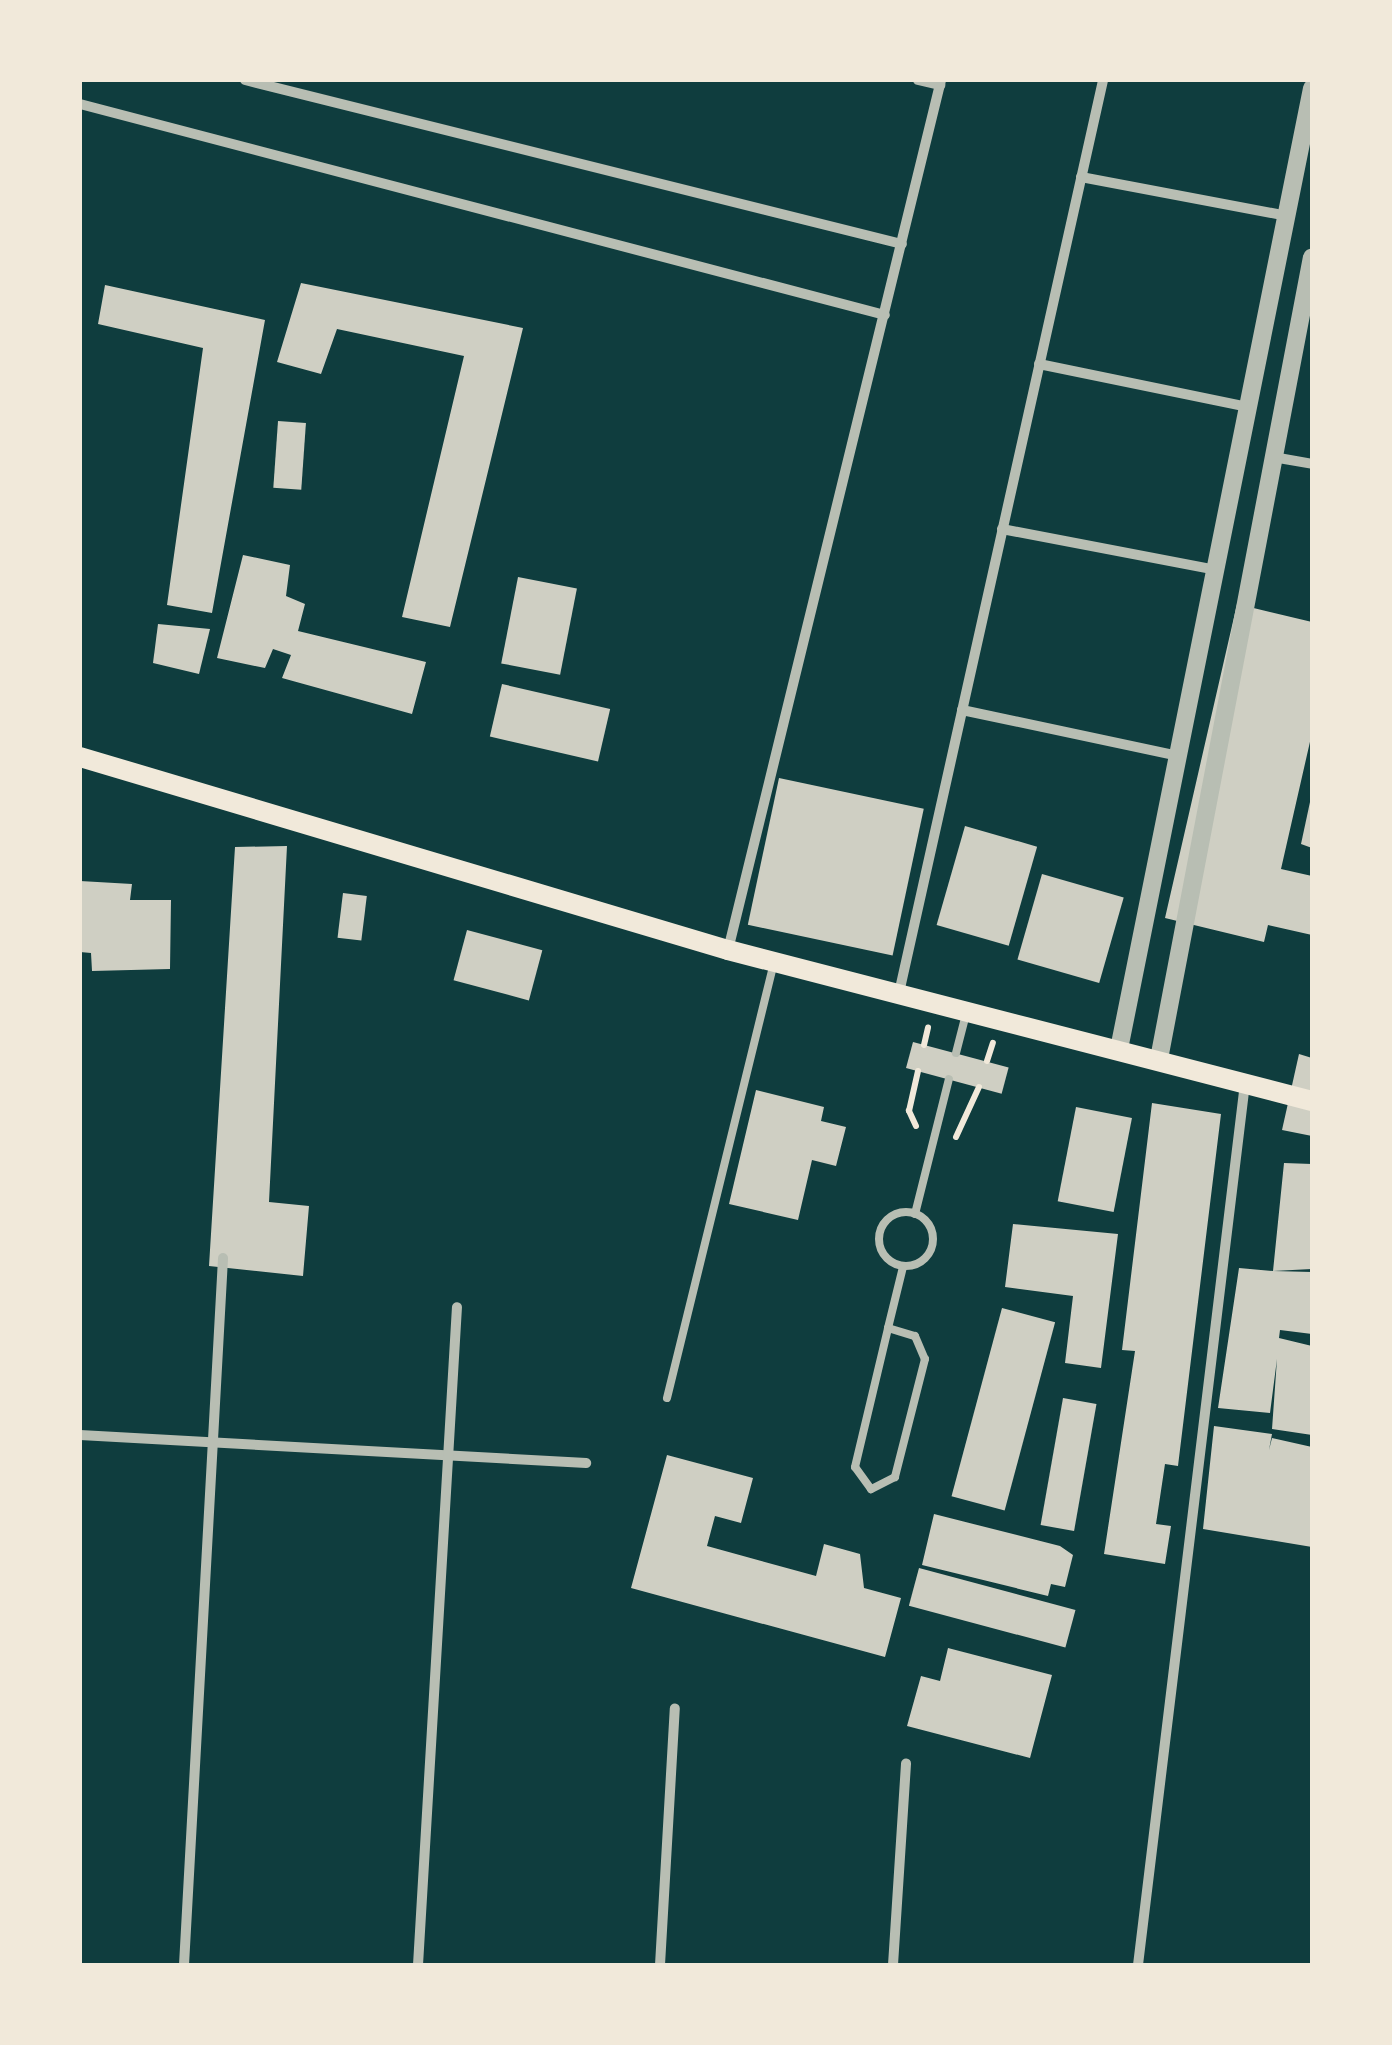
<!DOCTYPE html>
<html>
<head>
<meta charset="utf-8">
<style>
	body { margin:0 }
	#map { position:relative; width:1392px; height:2045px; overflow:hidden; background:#0f3d3e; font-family:"IBM Plex Sans",sans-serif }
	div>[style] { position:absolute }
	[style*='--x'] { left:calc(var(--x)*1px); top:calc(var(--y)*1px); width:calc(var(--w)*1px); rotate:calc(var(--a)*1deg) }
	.building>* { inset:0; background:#cfcfc3; transform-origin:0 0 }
	.path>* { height:6px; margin:-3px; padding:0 3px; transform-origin:3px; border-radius:3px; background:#f1e9da }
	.service>* { height:8px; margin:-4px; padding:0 4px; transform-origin:4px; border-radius:4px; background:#b8beb3 }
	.service>.ring { margin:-4px; padding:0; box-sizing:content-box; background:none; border:8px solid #b8beb3; border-radius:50% }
	.minor>* { height:10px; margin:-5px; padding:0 5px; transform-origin:5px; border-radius:5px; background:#b8beb3 }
	.tertiary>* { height:18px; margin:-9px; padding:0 9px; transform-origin:9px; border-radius:9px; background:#b8beb3 }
	.secondary>* { height:20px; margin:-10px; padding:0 10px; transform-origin:10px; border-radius:10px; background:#f1e9da }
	span { translate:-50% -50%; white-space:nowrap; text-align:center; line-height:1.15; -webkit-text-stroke:8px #f1e9da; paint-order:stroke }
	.frame { position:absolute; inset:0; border:82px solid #f1e9da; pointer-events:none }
</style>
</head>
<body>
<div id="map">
	<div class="building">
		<i style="clip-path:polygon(301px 283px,523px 328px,450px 627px,402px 617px,464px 356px,337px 329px,321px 374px,277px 362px)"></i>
		<i style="clip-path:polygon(105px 285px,265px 320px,212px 613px,167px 605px,203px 348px,98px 324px)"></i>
		<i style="left:278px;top:421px;width:28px;height:67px;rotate:4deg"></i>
		<i style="clip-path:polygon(243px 555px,290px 565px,286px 596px,305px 604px,298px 631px,426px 662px,412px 714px,282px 678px,291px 655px,273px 649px,265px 668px,217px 658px)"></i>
		<i style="left:518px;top:577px;width:60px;height:88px;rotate:11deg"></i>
		<i style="clip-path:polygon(1237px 604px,1312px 622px,1312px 733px,1281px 869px,1312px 876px,1312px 935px,1268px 925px,1264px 942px,1165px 918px)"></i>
		<i style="clip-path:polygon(158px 624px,210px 629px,199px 674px,153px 663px)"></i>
		<i style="left:502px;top:684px;width:111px;height:54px;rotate:13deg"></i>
		<i style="left:779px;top:778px;width:148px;height:150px;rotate:12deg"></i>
		<i style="clip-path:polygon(1310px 802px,1312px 802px,1312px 848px,1301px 844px)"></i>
		<i style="left:965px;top:826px;width:75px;height:103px;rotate:16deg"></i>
		<i style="clip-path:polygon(287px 846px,269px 1202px,309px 1206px,303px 1276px,209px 1266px,235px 847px)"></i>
		<i style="left:1042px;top:874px;width:85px;height:89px;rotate:16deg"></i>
		<i style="clip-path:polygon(80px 881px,132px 884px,130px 900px,171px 900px,170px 969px,92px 971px,91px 953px,80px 952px)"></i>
		<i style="left:343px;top:893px;width:24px;height:45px;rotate:7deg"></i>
		<i style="left:467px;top:930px;width:78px;height:52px;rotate:15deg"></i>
		<i style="left:913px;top:1042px;width:99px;height:27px;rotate:15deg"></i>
		<i style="clip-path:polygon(1299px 1054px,1312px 1058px,1312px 1136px,1282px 1130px)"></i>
		<i style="clip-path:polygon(756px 1090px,824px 1107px,821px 1121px,846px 1127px,836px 1166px,812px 1160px,798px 1220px,729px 1204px)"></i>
		<i style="clip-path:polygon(1152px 1103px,1221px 1114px,1178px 1466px,1165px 1464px,1156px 1524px,1171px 1526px,1165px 1564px,1104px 1554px,1135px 1351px,1122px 1350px)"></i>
		<i style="left:1076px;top:1107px;width:57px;height:96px;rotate:11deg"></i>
		<i style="clip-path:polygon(1284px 1163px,1312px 1164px,1312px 1269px,1273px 1271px,1312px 1272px,1312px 1334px,1280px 1330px,1279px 1338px,1312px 1346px,1312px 1435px,1272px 1429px,1277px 1359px,1270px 1413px,1218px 1408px,1239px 1268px,1273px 1271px)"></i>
		<i style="clip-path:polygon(1013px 1224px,1118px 1234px,1101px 1368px,1065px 1363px,1073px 1296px,1005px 1287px)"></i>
		<i style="left:1002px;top:1308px;width:55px;height:195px;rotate:15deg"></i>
		<i style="left:1063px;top:1398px;width:34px;height:129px;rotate:10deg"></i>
		<i style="clip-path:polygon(1214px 1426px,1272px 1434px,1269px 1450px,1272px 1438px,1312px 1447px,1312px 1547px,1203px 1529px)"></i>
		<i style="clip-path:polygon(667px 1455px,753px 1478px,741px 1523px,715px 1516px,707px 1546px,816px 1576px,824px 1544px,860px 1554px,864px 1588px,901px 1598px,885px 1657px,631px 1588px)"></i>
		<i style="clip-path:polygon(934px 1514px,1060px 1546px,1073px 1555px,1065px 1587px,1051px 1584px,1048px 1596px,922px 1565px)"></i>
		<i style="left:919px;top:1568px;width:162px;height:39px;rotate:15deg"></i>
		<i style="clip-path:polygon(948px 1648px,1052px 1675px,1030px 1758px,907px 1726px,921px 1676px,940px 1681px)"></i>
	</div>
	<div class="path">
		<i style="--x:924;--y:1045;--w:18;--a:-77"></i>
		<i style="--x:987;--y:1061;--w:19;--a:-72"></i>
		<i style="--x:916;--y:1126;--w:17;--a:-115"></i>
		<i style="--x:909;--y:1111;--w:41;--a:-77.3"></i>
		<i style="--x:956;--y:1137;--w:55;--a:-65.3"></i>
	</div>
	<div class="service">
		<i style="--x:956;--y:1053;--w:40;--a:-75.6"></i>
		<i class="ring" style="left:879px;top:1212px;width:46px;height:46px"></i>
		<i style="--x:915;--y:1214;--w:139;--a:-75.9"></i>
		<i style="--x:888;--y:1328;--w:28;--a:17"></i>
		<i style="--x:915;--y:1336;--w:25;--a:67"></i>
		<i style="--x:925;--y:1359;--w:122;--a:104.3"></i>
		<i style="--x:895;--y:1477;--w:27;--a:153"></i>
		<i style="--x:871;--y:1489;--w:27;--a:-126"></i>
		<i style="--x:855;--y:1467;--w:143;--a:-76.6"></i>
		<i style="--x:888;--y:1328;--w:63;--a:-76.2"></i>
		<i style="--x:667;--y:1398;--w:445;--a:-76.2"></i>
	</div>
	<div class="minor">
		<i style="--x:245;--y:80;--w:677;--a:14.02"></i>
		<i style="--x:918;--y:80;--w:23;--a:13"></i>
		<i style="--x:80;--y:104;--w:832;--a:14.69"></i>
		<i style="--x:1081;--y:177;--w:210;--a:10.7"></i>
		<i style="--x:1039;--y:364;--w:214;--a:11.6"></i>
		<i style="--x:1273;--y:457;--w:40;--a:10"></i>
		<i style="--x:1002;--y:529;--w:219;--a:10.8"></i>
		<i style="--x:962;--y:710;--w:222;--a:12"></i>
		<i style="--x:728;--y:950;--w:896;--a:-76.24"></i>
		<i style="--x:899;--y:993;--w:936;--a:-77.4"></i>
		<i style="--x:80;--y:1435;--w:507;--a:3.17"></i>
		<i style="--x:184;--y:1965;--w:708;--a:-86.84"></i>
		<i style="--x:418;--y:1965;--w:659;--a:-86.61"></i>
		<i style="--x:660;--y:1965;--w:257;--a:-86.7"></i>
		<i style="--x:893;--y:1965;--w:202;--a:-86.3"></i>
		<i style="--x:1138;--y:1965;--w:888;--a:-83.08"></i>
	</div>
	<div class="tertiary">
		<i style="--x:1119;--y:1049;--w:980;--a:-78.64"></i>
		<i style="--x:1159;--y:1059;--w:816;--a:-79.2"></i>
	</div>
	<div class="secondary">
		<i style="--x:80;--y:757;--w:676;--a:16.59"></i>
		<i style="--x:728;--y:950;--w:603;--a:14.5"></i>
	</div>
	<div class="frame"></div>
</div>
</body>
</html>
